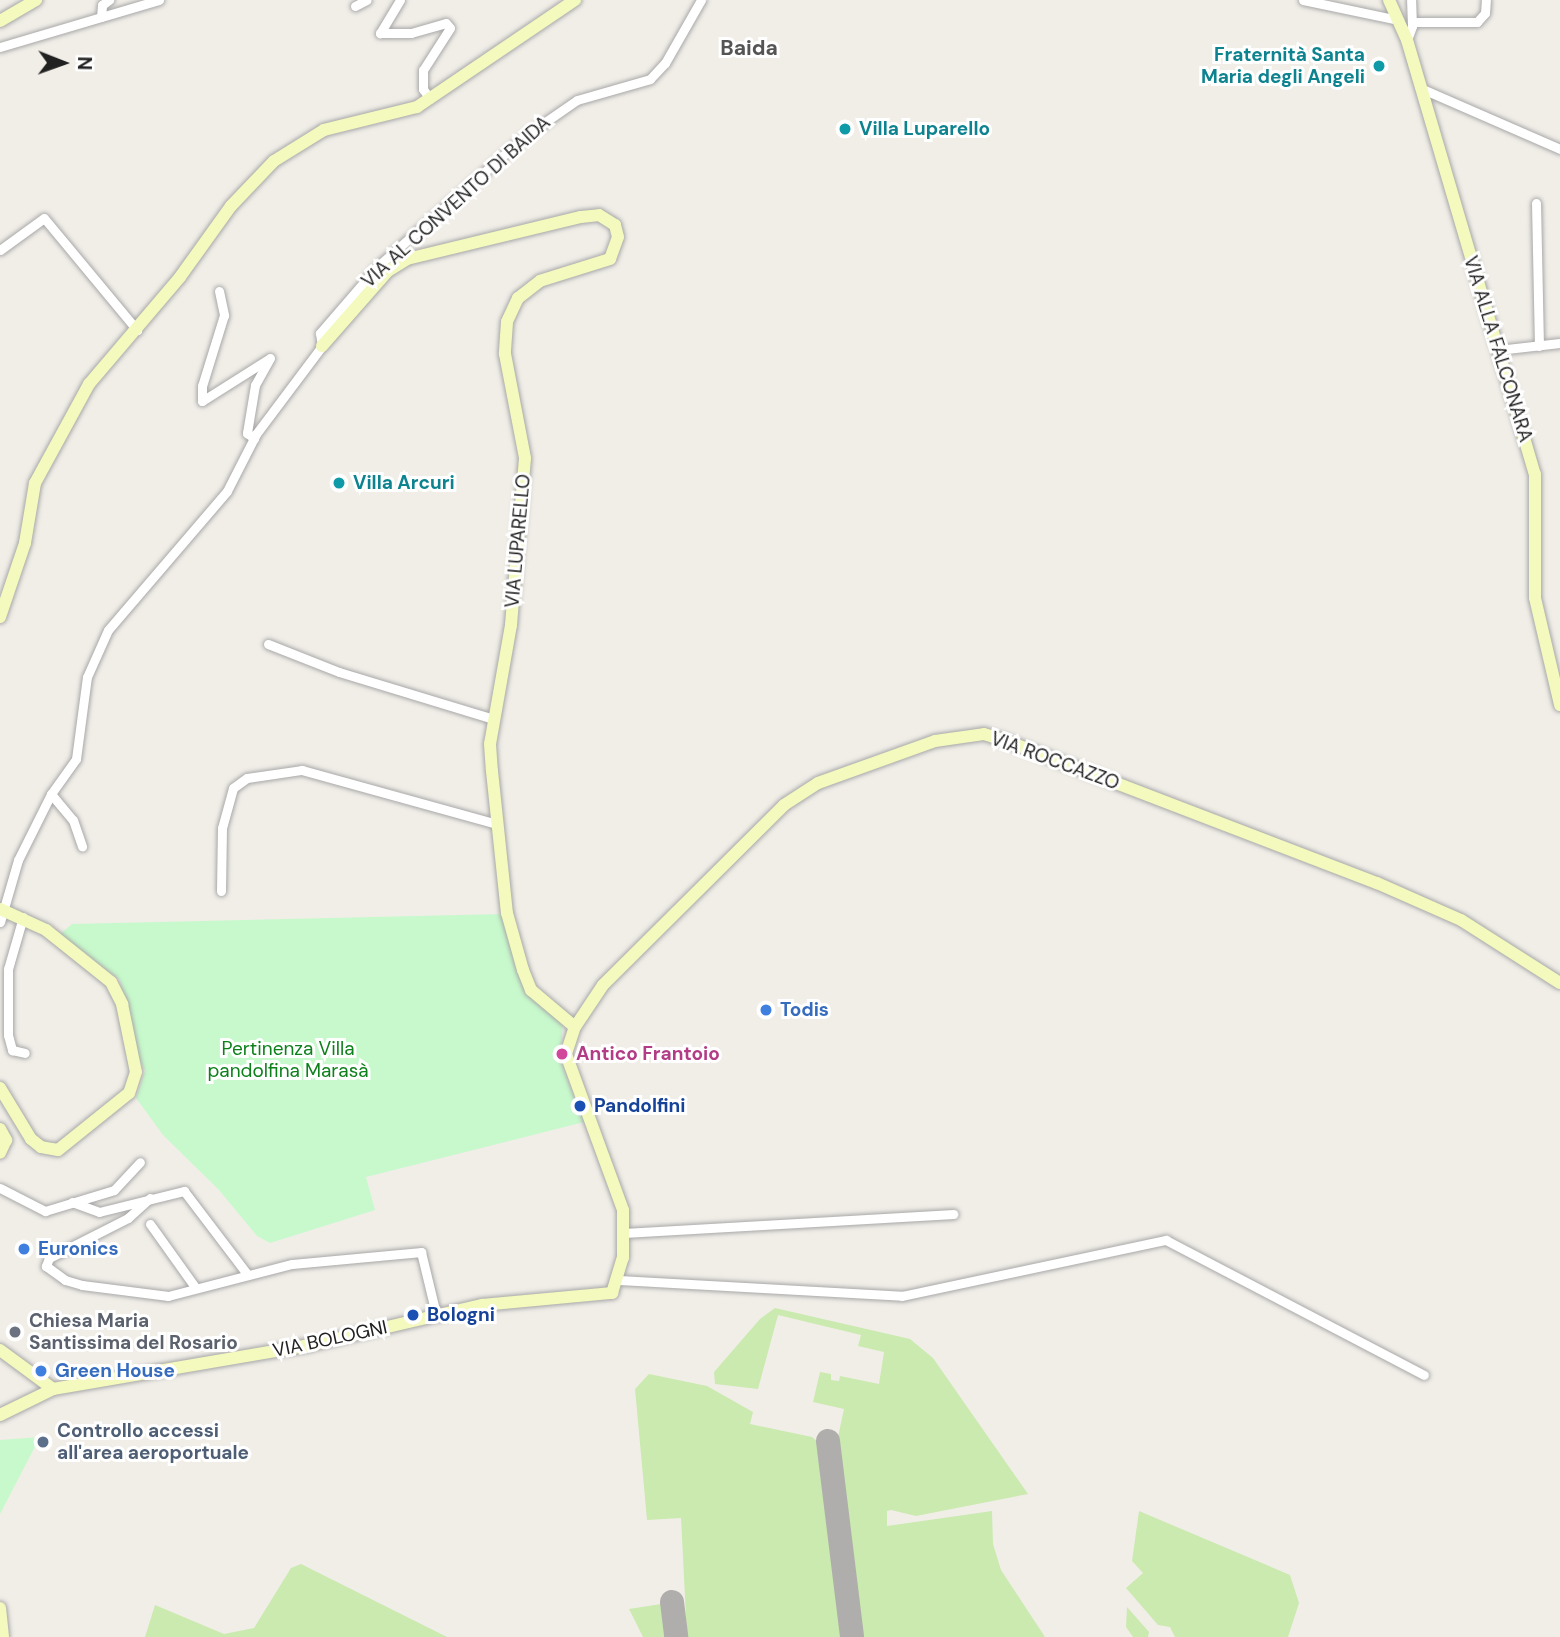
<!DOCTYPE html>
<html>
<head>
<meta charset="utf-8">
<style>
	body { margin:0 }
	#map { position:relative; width:1560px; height:1637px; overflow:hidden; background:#f1eee8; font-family:"DM Sans",sans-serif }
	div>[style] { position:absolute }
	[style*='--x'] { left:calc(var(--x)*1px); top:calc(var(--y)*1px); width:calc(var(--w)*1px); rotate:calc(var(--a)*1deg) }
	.grass>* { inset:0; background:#caeaaf }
	.park>* { inset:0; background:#c7f9cc }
	.taxiway>* { height:24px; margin:-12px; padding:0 12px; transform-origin:12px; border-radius:12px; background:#b0aeac }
	.roads { filter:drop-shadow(0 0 2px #a8a8a8) drop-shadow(0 0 2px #a8a8a8) }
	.street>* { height:9px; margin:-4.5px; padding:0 4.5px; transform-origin:4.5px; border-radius:4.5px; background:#fff }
	.secondary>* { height:12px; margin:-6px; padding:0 6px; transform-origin:6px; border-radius:6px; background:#f4f9be }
	.dots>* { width:19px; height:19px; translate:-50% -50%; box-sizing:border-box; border:4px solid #fff; border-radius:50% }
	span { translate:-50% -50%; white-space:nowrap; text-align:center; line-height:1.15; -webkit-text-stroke:6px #fff; paint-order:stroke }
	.culture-label { font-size:19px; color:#0d838f; font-weight:700 }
	.right { translate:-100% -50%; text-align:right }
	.left { translate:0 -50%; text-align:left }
	.street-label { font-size:19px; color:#212121 }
	.shop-label { font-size:19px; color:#366cbe; font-weight:700 }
	.park-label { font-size:19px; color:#0d801b }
	.hotel-label { font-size:19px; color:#b23c85; font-weight:700 }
	.transit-label { font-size:19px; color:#164399; font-weight:700 }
	.worship-label { font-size:19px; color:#5b616d; font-weight:700 }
	.service-label { font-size:19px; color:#4e5e75; font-weight:700 }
	.neighbourhood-label { font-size:21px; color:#545454; font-weight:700 }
	.north { position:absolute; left:28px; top:28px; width:70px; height:70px; -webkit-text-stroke:5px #fff; paint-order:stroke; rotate:91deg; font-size:19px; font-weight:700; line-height:28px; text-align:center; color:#212121 }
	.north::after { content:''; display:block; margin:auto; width:24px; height:32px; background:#212121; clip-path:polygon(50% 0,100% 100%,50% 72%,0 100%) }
</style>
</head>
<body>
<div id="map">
	<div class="grass">
		<i style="clip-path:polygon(775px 1308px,910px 1339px,933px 1358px,1028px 1494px,916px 1516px,891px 1510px,887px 1511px,887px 1526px,992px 1511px,993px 1544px,1001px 1570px,1045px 1637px,859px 1637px,835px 1451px,844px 1409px,813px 1402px,820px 1372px,831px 1374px,831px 1380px,839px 1381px,840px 1376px,879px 1384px,884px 1352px,858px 1346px,861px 1335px,778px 1315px,758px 1389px,715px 1384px,714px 1372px,760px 1319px)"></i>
		<i style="clip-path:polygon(649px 1374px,707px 1386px,753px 1412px,750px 1424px,812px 1437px,819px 1443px,845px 1637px,687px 1637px,681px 1518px,647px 1520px,635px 1389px)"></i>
		<i style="clip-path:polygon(1139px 1511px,1290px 1575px,1299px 1603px,1288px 1637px,1175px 1637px,1170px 1627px,1158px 1625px,1126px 1588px,1143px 1573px,1132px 1561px)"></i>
		<i style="clip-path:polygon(301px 1564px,447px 1637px,145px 1637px,155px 1605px,224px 1634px,254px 1628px,291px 1568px)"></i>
		<i style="clip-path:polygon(661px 1604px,667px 1610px,670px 1637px,643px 1637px,629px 1609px)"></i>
		<i style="clip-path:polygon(1127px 1607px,1149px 1632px,1148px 1637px,1133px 1637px,1126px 1627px)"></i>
	</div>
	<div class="park">
		<i style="clip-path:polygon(503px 914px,518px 970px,563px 1022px,560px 1060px,584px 1122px,366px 1177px,375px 1210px,270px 1243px,257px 1236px,219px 1190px,163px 1135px,136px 1098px,145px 1071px,134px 1047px,120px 980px,60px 934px,72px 924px)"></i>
		<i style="clip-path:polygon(40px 1437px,0 1514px,0 1440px)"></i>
	</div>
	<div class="taxiway">
		<i style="--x:828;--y:1441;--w:197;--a:83"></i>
		<i style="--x:672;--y:1602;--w:35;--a:83"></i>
	</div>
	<div class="roads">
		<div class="street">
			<i style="--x:400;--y:0;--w:39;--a:121"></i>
			<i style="--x:380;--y:33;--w:31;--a:0"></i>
			<i style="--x:411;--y:33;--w:36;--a:-16"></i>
			<i style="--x:446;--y:23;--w:6;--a:51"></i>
			<i style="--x:450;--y:28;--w:50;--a:122.7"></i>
			<i style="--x:423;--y:70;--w:19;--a:90"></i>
			<i style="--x:423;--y:89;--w:12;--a:55"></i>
			<i style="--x:1303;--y:0;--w:98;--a:11.8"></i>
			<i style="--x:355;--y:6;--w:13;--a:-27"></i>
			<i style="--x:101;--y:17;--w:12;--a:-85"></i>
			<i style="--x:102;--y:5;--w:9;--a:-36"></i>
			<i style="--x:1412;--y:22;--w:65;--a:0"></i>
			<i style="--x:1477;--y:22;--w:12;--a:-48"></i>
			<i style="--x:1485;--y:13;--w:13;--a:-86"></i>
			<i style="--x:1407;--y:40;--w:15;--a:-70"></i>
			<i style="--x:1412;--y:26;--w:26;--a:-92"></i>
			<i style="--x:0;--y:47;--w:166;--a:-16.5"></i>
			<i style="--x:1420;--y:88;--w:153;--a:23.5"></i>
			<i style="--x:1536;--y:203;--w:143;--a:88.8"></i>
			<i style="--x:0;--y:250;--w:54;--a:-36"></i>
			<i style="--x:44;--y:218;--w:146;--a:50.3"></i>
			<i style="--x:219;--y:291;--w:25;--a:78"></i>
			<i style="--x:224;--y:315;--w:74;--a:107.2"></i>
			<i style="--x:202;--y:386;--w:15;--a:90"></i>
			<i style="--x:202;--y:401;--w:80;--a:-32.3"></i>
			<i style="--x:270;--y:358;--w:31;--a:119"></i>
			<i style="--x:255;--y:385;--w:49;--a:99.5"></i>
			<i style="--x:247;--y:433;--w:9;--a:36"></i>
			<i style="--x:1498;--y:350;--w:62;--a:-6.4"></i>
			<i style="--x:268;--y:644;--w:76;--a:21.5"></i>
			<i style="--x:339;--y:672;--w:162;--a:16.9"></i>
			<i style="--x:51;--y:794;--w:34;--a:50"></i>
			<i style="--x:73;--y:820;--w:28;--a:71"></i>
			<i style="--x:221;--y:891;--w:63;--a:-89.1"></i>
			<i style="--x:222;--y:828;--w:41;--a:-74.6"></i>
			<i style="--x:233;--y:788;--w:17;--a:-36"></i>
			<i style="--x:247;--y:778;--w:56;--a:-8.3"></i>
			<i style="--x:302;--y:770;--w:202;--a:15.5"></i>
			<i style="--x:23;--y:917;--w:54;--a:106.1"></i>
			<i style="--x:8;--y:969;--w:66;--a:90"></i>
			<i style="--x:8;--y:1035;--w:16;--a:75"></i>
			<i style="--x:12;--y:1050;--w:13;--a:13"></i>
			<i style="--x:0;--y:922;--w:65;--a:-73.8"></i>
			<i style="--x:18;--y:860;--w:74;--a:-63.4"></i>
			<i style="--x:51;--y:794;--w:43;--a:-54.5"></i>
			<i style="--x:76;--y:759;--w:83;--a:-82.4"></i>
			<i style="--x:87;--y:677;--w:51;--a:-65.9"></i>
			<i style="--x:108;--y:630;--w:183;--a:-49.4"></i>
			<i style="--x:227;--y:491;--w:64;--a:-63"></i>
			<i style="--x:256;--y:434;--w:110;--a:-53.1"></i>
			<i style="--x:322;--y:346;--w:13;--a:-99"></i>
			<i style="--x:320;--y:333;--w:87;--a:-49.2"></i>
			<i style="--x:377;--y:267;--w:198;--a:-41.5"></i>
			<i style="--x:525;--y:136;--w:63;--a:-34.7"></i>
			<i style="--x:577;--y:100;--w:76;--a:-16"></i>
			<i style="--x:650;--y:79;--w:22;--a:-47"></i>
			<i style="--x:665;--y:63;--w:73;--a:-60.3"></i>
			<i style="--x:0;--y:1188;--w:51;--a:27.1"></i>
			<i style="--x:45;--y:1211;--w:72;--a:-16.9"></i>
			<i style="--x:114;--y:1190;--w:38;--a:-47"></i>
			<i style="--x:150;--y:1198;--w:30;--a:138"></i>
			<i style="--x:128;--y:1218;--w:89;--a:153.1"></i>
			<i style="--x:49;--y:1258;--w:9;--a:111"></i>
			<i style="--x:46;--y:1266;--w:24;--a:36"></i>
			<i style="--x:65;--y:1280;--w:18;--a:16"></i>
			<i style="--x:82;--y:1285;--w:87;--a:7.3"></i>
			<i style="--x:168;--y:1296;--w:128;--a:-14.5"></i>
			<i style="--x:292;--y:1264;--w:130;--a:-5.3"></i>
			<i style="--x:421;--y:1252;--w:64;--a:76.4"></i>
			<i style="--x:72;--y:1202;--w:29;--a:20"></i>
			<i style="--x:99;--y:1212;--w:88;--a:-13.9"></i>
			<i style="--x:184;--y:1191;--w:104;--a:52.8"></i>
			<i style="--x:150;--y:1224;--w:77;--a:54.5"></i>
			<i style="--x:624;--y:1233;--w:330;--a:-3.3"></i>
			<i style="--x:619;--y:1280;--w:283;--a:3.2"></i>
			<i style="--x:902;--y:1296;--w:270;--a:-12"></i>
			<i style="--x:1166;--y:1240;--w:291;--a:27.6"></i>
		</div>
		<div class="secondary">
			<i style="--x:1389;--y:0;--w:44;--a:65.8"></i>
			<i style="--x:1407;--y:40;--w:452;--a:73.6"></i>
			<i style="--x:1535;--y:474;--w:124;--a:90"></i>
			<i style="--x:1535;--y:598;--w:110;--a:76.8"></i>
			<i style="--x:0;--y:21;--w:42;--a:-30.3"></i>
			<i style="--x:322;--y:346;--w:100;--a:-48.7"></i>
			<i style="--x:388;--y:271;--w:22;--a:-32"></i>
			<i style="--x:407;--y:259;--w:179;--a:-13.6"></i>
			<i style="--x:581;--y:217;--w:18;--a:-6"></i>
			<i style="--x:599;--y:215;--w:19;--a:32"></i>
			<i style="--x:615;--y:225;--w:12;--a:76"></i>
			<i style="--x:618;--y:237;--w:23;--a:110"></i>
			<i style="--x:610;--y:259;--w:73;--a:162.6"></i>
			<i style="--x:540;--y:281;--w:28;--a:142"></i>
			<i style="--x:518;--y:298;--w:26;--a:115"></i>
			<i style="--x:507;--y:322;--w:32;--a:94"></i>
			<i style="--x:505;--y:354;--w:106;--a:79.1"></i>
			<i style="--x:525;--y:458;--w:168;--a:94.8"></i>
			<i style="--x:511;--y:625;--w:121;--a:100"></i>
			<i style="--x:490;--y:744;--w:27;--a:86"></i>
			<i style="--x:492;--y:771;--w:143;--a:84"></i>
			<i style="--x:507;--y:913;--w:59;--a:74.3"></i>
			<i style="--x:523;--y:970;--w:22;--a:68"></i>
			<i style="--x:531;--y:990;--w:57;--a:40.1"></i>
			<i style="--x:0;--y:617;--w:78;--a:-71.3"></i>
			<i style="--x:25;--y:543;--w:61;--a:-80.5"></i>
			<i style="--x:35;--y:483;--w:113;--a:-61.4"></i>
			<i style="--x:89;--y:384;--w:140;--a:-49.6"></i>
			<i style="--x:180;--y:277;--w:87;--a:-54.3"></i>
			<i style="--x:231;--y:206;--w:62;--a:-46.3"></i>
			<i style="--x:274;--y:161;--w:59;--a:-31.8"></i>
			<i style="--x:324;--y:130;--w:96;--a:-13.9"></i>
			<i style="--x:417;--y:107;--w:191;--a:-34.1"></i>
			<i style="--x:0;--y:909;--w:51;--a:24.5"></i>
			<i style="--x:46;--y:930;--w:83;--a:38.7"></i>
			<i style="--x:111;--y:982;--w:25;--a:63"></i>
			<i style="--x:122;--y:1004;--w:69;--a:78.4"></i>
			<i style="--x:136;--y:1072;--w:22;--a:108"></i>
			<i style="--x:129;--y:1093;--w:91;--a:141.2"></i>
			<i style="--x:58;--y:1150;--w:17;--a:-170"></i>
			<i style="--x:41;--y:1147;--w:13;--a:-141"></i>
			<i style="--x:31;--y:1139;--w:60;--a:-121.3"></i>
			<i style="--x:0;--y:1129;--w:13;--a:61"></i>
			<i style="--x:6;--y:1140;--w:14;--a:115"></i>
			<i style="--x:0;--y:1350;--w:66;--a:36.3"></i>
			<i style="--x:0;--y:1415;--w:59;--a:-26.1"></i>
			<i style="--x:53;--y:1389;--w:261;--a:-9.7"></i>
			<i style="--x:310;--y:1345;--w:177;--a:-13.1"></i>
			<i style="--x:482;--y:1305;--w:131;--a:-5.3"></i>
			<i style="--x:612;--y:1293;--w:37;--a:-73"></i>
			<i style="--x:623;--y:1258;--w:48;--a:-90"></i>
			<i style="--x:623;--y:1210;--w:166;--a:-110.1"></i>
			<i style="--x:566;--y:1054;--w:28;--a:-72"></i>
			<i style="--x:575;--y:1027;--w:50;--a:-56.3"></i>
			<i style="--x:603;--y:985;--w:255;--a:-44.8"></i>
			<i style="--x:784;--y:805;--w:40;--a:-32.9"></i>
			<i style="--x:818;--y:783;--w:124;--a:-19.7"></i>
			<i style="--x:935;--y:741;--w:49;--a:-8.1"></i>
			<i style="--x:984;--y:734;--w:21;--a:17"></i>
			<i style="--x:1004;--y:740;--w:399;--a:21"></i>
			<i style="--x:1377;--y:883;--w:92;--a:23.8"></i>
			<i style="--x:1461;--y:920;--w:117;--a:32.5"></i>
			<i style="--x:0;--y:1608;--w:29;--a:84"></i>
		</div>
	</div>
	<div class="dots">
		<i style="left:1379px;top:66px;background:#0f9aa8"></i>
		<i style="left:845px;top:129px;background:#0f9aa8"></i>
		<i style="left:339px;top:483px;background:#0f9aa8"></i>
		<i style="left:766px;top:1010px;background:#3f7fe0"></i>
		<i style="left:562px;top:1054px;background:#d1479c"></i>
		<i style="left:580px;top:1106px;background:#1a4fb4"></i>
		<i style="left:24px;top:1249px;background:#3f7fe0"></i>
		<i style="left:413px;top:1315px;background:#1a4fb4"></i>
		<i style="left:15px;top:1332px;background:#6b7280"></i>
		<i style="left:41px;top:1371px;background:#3f7fe0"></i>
		<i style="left:43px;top:1442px;background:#5c6f8a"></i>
	</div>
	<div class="culture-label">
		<span class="right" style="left:1365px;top:66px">Fraternità Santa<br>Maria degli Angeli</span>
		<span class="left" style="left:859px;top:129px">Villa Luparello</span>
		<span class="left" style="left:353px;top:483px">Villa Arcuri</span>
	</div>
	<div class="street-label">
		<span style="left:456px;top:202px;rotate:-42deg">VIA AL CONVENTO DI BAIDA</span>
		<span style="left:1498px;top:349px;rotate:73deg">VIA ALLA FALCONARA</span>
		<span style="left:518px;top:541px;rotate:-85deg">VIA LUPARELLO</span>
		<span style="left:1055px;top:761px;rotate:20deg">VIA ROCCAZZO</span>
		<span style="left:330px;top:1339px;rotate:-12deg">VIA BOLOGNI</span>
	</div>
	<div class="shop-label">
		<span class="left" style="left:780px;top:1010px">Todis</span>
		<span class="left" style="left:38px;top:1249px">Euronics</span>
		<span class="left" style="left:55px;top:1371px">Green House</span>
	</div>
	<div class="park-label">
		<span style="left:288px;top:1060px">Pertinenza Villa<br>pandolfina Marasà</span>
	</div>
	<div class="hotel-label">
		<span class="left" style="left:576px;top:1054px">Antico Frantoio</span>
	</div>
	<div class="transit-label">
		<span class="left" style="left:594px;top:1106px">Pandolfini</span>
		<span class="left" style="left:427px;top:1315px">Bologni</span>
	</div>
	<div class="worship-label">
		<span class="left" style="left:29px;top:1332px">Chiesa Maria<br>Santissima del Rosario</span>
	</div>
	<div class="service-label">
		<span class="left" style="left:57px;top:1442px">Controllo accessi<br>all'area aeroportuale</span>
	</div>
	<div class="neighbourhood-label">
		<span style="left:749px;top:48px">Baida</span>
	</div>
	<div class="north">N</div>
</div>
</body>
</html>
